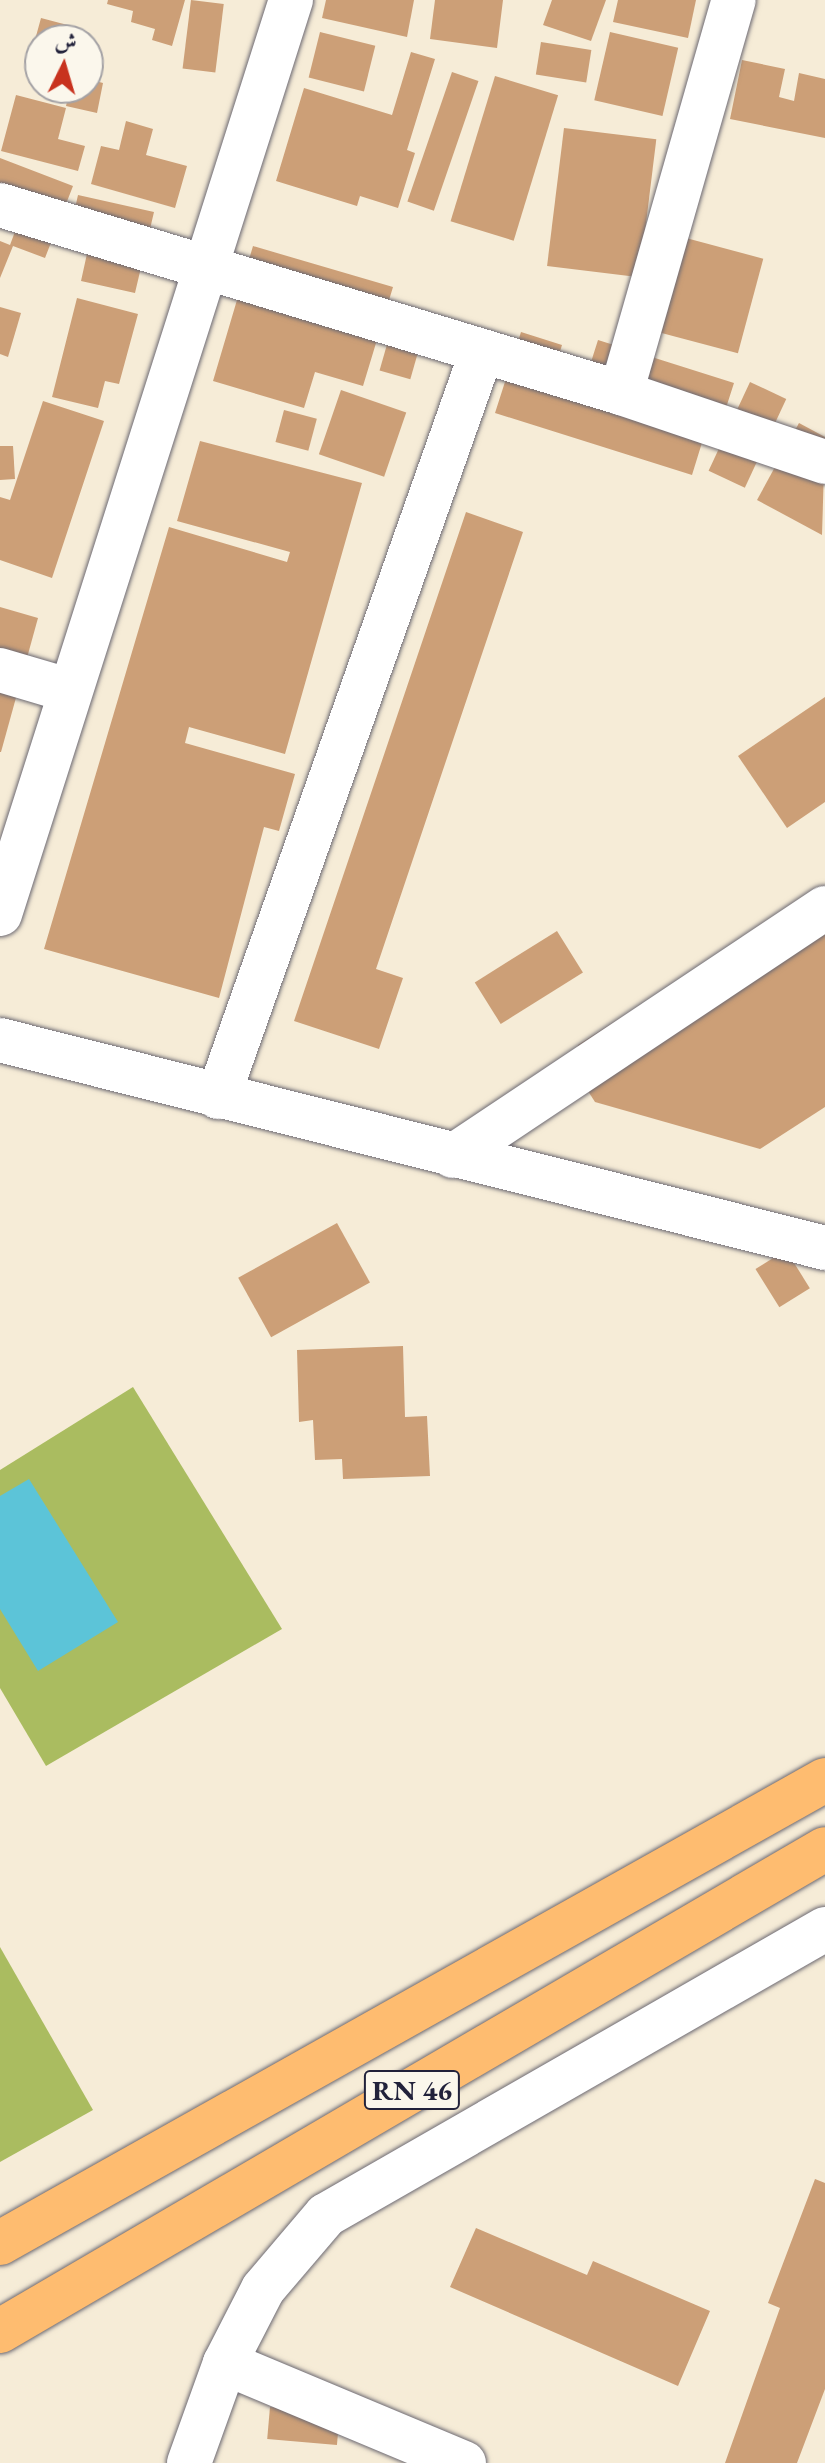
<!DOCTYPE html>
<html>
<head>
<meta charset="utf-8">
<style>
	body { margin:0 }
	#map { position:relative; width:825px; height:2463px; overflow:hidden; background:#f6ecd7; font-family:"EB Garamond",Amiri,serif }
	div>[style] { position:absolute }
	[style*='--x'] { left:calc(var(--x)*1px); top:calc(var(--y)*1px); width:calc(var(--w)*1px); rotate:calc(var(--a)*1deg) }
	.green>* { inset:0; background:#aabc60 }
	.water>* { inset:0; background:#5cc4d8 }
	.building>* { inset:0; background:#cc9f77; transform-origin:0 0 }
	.roads { filter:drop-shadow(0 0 2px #6c6972) drop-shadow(0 0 2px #6c6972) }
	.minor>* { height:44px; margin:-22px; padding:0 22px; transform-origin:22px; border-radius:22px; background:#fff }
	.major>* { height:44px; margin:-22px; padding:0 22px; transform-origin:22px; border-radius:22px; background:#febc70 }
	span { translate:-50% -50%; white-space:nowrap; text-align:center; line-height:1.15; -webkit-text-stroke:6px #fbf7ec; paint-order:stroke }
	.shield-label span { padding:2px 6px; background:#fbf7ec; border:2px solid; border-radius:6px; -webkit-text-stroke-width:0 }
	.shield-label { font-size:28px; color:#22223b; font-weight:700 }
	.north { position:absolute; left:24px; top:24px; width:80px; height:80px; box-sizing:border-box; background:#fbf7ec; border:2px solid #a4a2a5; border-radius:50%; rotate:5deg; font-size:22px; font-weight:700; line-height:32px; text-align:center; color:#22223b }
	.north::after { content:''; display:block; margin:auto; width:28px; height:36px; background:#c8321e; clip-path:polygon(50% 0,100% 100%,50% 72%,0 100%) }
</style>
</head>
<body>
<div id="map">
	<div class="green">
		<i style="clip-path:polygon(133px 1387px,282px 1629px,46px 1766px,0 1688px,0 1470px)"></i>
		<i style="clip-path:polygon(0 1947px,93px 2110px,0 2162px)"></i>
	</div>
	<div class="water">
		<i style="clip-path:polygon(29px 1479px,118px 1622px,38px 1671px,0 1609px,0 1496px)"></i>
	</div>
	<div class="building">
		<i style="clip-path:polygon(108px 0,185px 0,172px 46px,152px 40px,155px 29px,131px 22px,133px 11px,107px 4px)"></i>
		<i style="left:191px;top:0;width:33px;height:69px;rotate:7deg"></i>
		<i style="clip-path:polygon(326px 0,414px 0,407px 37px,322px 18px)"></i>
		<i style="clip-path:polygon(435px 0,503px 0,497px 48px,430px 39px)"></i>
		<i style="clip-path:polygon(552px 0,606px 0,591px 41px,543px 25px)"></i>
		<i style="clip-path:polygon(618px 0,696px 0,688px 38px,613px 22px)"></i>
		<i style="clip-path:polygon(41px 18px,75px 27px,72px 40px,40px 40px,40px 72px,27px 69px)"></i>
		<i style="left:320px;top:32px;width:57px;height:47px;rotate:14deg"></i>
		<i style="left:610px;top:32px;width:70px;height:70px;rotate:13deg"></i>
		<i style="left:541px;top:42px;width:51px;height:33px;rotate:9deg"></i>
		<i style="clip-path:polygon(411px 52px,435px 59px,407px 150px,415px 153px,398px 208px,360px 196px,357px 206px,276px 181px,304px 88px,392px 115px)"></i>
		<i style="clip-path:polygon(742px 60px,785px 69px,779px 97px,794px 101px,799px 73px,825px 79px,825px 138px,730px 119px)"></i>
		<i style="left:452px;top:72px;width:28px;height:137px;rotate:19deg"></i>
		<i style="left:495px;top:76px;width:66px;height:152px;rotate:17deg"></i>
		<i style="clip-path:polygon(88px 79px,103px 83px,97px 113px,66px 106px,70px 88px,88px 88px)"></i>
		<i style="clip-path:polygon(16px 95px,66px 108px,58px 139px,85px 146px,78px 171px,1px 151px)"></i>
		<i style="clip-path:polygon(126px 121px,153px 129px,146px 155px,187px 166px,175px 208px,91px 184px,101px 146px,119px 150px)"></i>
		<i style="left:564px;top:128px;width:93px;height:139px;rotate:7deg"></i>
		<i style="clip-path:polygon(0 158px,73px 186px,45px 258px,13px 246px,0 278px,0 241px,10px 245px,16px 229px,0 223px)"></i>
		<i style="clip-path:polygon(78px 195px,154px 212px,135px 293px,81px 281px,92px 231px,71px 226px)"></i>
		<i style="left:686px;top:238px;width:80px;height:98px;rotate:15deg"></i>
		<i style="clip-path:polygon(253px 246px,393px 287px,363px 386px,315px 372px,304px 408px,213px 381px)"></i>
		<i style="clip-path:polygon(77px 298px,138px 314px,119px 384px,105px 381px,98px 408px,52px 397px)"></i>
		<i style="left:398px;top:306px;width:32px;height:67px;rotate:16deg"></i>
		<i style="clip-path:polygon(0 307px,21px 313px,8px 357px,0 354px)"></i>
		<i style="clip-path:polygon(521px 332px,562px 345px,547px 393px,578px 403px,598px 340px,734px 383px,725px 411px,713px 407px,692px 475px,495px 413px)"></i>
		<i style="left:750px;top:382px;width:40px;height:98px;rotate:25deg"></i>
		<i style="left:341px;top:390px;width:69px;height:68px;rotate:19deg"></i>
		<i style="clip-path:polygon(43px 401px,104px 421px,52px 578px,0 560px,0 497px,10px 500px)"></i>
		<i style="left:284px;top:410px;width:34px;height:33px;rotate:15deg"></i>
		<i style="clip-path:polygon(799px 423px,825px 437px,822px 535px,757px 500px)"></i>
		<i style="clip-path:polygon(200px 441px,362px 483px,285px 754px,189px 727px,185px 743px,295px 774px,279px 831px,264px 827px,219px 998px,44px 949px,169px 527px,287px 562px,290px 552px,177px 521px)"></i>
		<i style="clip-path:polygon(0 446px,13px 446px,15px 479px,0 480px)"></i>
		<i style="clip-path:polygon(466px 512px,523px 532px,376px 969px,403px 978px,379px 1049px,294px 1021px)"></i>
		<i style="clip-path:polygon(0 607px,38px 618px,1px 752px,0 752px)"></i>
		<i style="clip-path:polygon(825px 697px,825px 802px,787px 828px,738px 756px)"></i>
		<i style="clip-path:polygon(825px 888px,825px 1107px,760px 1149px,595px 1102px,572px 1066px,578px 1045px)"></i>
		<i style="left:557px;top:931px;width:49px;height:97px;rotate:58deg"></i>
		<i style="left:337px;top:1223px;width:68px;height:113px;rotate:61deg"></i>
		<i style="left:786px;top:1250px;width:45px;height:36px;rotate:58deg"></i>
		<i style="clip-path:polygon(403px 1346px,405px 1417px,427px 1416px,430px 1476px,343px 1479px,342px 1459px,315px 1460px,313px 1420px,299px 1422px,297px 1350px)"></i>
		<i style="clip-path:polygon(815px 2179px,825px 2183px,825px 2389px,797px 2463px,725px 2463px,780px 2308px,768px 2303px)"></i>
		<i style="clip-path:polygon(476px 2228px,587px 2275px,593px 2261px,710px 2311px,678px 2386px,450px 2287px)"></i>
		<i style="left:270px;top:2407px;width:70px;height:32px;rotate:5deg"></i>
	</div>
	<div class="roads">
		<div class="minor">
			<i style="--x:0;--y:205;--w:649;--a:16.84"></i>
			<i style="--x:621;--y:393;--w:215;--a:18.7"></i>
			<i style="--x:621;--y:393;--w:409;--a:-74"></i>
			<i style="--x:0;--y:670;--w:71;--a:16.4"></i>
			<i style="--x:0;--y:914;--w:959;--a:-72.34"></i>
			<i style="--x:0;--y:1040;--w:851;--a:14.15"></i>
			<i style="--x:218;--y:1097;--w:791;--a:-70.51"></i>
			<i style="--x:453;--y:1156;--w:447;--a:-33.7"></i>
			<i style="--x:225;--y:2363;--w:259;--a:22.7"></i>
			<i style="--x:189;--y:2463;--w:106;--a:-70.2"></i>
			<i style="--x:225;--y:2363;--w:83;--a:-62.8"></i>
			<i style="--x:263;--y:2289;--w:97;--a:-49.6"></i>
			<i style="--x:326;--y:2215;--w:575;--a:-29.82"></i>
		</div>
		<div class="major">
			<i style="--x:0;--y:2243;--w:946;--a:-29.3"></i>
			<i style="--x:0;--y:2331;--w:955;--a:-30.3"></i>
		</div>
	</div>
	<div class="shield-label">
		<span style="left:412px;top:2090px">RN 46</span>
	</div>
	<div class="north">ش</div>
</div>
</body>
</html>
